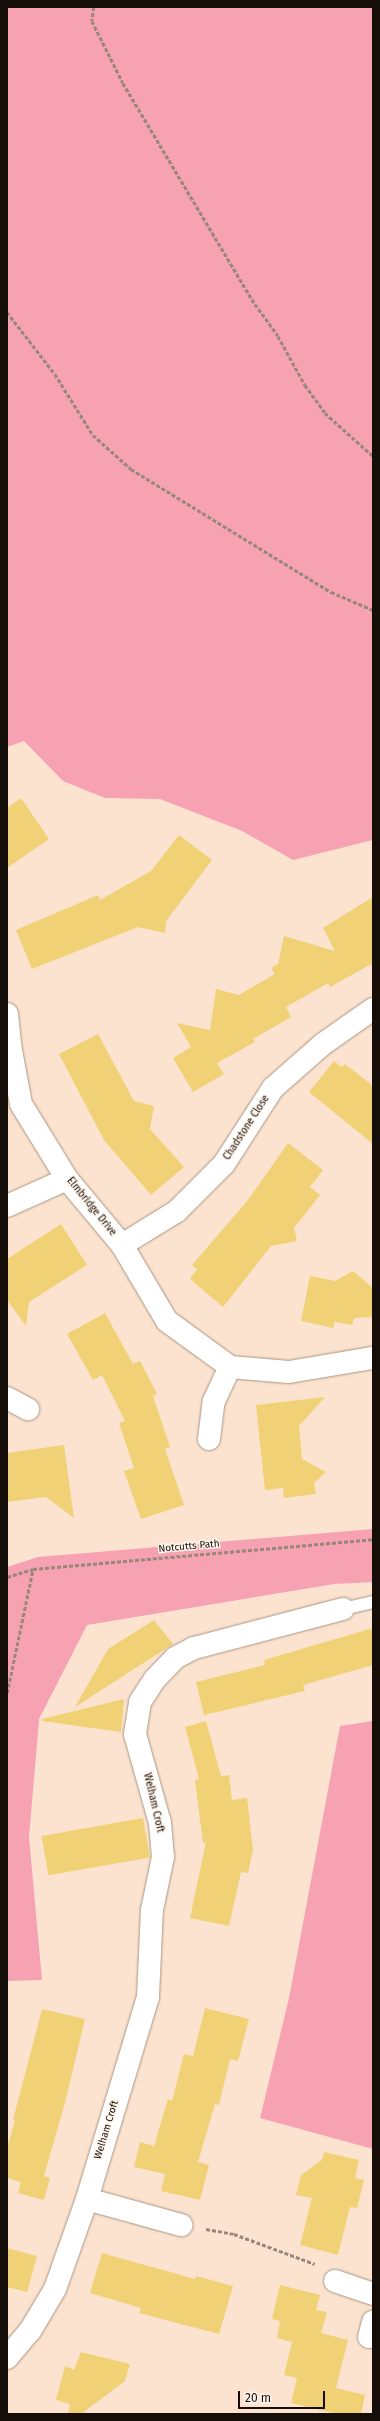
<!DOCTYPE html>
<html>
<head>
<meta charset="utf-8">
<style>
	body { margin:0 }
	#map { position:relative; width:380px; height:2421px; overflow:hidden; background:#fbe3cf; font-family:"Fira Sans",sans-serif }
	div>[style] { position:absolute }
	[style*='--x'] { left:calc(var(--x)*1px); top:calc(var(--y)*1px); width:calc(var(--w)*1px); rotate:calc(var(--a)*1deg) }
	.green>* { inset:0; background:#f6a2b3 }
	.building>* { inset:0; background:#f0d176; transform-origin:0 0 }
	.path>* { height:2.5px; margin-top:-1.25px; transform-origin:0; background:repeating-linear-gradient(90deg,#988779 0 4px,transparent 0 6px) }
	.roads { filter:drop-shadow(0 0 1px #ab9582) drop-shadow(0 0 1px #ab9582) }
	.lane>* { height:12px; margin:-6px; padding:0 6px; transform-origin:6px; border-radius:6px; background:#fff }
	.street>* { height:22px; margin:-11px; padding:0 11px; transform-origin:11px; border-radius:11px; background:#fff }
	span { translate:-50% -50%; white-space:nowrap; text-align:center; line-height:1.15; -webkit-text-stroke:3px #fdf4eb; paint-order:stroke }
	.street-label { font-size:10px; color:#150d07 }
	.frame { position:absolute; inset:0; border:8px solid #150d07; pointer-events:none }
	.scale { position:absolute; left:238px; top:2391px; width:87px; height:18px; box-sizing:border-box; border:2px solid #150d07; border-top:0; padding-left:5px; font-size:12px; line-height:14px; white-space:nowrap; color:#150d07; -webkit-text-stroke:3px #fdf4eb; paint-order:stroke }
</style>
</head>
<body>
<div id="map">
	<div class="green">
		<i style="clip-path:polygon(7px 7px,373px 7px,373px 840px,293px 860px,242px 831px,160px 799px,105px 798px,63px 781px,24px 741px,7px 747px)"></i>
		<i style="clip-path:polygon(373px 1529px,373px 1582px,334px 1584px,87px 1625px,39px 1719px,29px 1837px,42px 1980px,7px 1981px,7px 1567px,38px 1557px)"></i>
		<i style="clip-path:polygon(373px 1721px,373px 2149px,260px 2118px,289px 1998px,340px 1726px)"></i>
	</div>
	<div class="building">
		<i style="clip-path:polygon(21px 798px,49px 839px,7px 868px,7px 808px)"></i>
		<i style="clip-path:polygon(179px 835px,212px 860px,166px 921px,165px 933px,138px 927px,32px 969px,16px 930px,98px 895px,100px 900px,151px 871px)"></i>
		<i style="clip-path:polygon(373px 897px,373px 963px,330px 987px,328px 983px,286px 1007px,291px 1017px,253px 1039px,255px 1042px,217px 1063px,224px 1074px,193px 1092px,173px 1058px,191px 1047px,177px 1023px,210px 1030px,216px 989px,239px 995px,275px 974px,271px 968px,278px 964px,284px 936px,335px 951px,323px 928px)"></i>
		<i style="clip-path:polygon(98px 1034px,134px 1101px,154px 1106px,150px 1129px,184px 1167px,151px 1195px,104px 1140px,59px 1054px)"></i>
		<i style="clip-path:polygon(334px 1061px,342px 1067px,345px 1064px,373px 1086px,373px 1144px,309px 1092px)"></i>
		<i style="clip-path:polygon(288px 1143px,323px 1170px,310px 1187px,320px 1195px,294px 1228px,297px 1241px,271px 1246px,223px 1307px,190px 1279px,197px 1269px,192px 1265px,248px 1200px)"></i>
		<i style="clip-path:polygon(61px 1224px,87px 1265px,29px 1302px,26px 1326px,7px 1300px,7px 1259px)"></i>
		<i style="clip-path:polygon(353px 1271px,373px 1288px,373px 1317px,354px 1318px,352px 1325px,335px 1322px,333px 1328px,301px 1321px,310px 1276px,335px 1281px)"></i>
		<i style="clip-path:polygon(105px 1313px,133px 1364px,140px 1361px,157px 1394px,153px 1396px,170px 1447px,165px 1449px,184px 1505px,141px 1519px,124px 1471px,134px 1468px,119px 1423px,125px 1421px,102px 1375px,93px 1380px,67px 1334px)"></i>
		<i style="clip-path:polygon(325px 1397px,299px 1426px,302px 1459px,326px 1472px,314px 1483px,316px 1494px,284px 1498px,283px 1488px,265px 1490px,256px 1405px)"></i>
		<i style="clip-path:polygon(64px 1445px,74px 1518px,46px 1497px,7px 1502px,7px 1453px)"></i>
		<i style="clip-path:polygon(154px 1620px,173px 1644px,75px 1707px,108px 1649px)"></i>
		<i style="clip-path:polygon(373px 1628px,373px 1665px,303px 1685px,305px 1691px,204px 1715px,196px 1682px,265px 1665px,264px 1660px)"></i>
		<i style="clip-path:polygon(124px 1699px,121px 1732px,42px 1721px,42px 1719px)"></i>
		<i style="clip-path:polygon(206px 1721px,221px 1776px,229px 1775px,232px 1800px,247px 1798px,253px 1850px,248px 1873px,241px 1872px,229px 1926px,190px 1918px,206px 1842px,203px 1843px,195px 1780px,199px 1779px,185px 1727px)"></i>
		<i style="left:143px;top:1818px;width:40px;height:103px;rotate:80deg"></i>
		<i style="clip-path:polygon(205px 2008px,249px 2019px,238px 2061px,230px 2059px,219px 2105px,215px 2104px,198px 2162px,209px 2165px,200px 2200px,161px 2191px,165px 2174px,134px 2167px,140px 2142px,154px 2146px,168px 2099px,172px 2101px,184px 2054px,193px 2056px)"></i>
		<i style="clip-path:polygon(42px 2009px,85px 2019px,65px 2103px,44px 2176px,50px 2178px,44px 2200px,18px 2193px,21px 2182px,7px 2178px,7px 2149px,15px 2120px,13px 2120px)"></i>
		<i style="clip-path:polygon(324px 2152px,359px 2160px,355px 2178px,364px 2180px,357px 2208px,350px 2207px,338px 2255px,300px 2245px,312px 2198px,296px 2195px,301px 2175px,322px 2160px)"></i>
		<i style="clip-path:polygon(7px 2248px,37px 2256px,27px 2292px,7px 2287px)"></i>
		<i style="clip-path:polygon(102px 2253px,195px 2279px,196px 2276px,233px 2286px,219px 2334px,139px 2313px,141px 2308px,90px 2293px)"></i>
		<i style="clip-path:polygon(280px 2285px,320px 2295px,316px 2310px,327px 2312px,321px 2333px,348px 2340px,336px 2388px,365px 2395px,361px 2414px,337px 2414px,291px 2403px,297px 2378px,284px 2375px,292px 2342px,277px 2338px,280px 2321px,272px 2319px)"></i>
		<i style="clip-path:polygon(81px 2352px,130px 2364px,125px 2381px,81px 2414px,68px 2414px,70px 2404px,56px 2400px,65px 2366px,74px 2370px)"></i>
	</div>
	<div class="path">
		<i style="--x:94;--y:7;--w:14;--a:98"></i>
		<i style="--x:92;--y:21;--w:69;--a:63.4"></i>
		<i style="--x:123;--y:83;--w:257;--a:59.2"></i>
		<i style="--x:255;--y:304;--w:39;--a:54"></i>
		<i style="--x:278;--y:336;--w:56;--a:61.1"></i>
		<i style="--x:305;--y:385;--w:34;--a:54"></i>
		<i style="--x:325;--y:413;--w:64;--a:41.9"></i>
		<i style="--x:7;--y:312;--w:78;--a:52.3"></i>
		<i style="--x:55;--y:374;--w:72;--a:58.1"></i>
		<i style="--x:93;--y:435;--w:51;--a:41.8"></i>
		<i style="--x:131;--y:469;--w:235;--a:31.6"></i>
		<i style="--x:331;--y:592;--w:46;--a:23.2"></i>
		<i style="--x:7;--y:1577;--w:27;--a:-17"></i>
		<i style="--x:33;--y:1569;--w:341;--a:-5"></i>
		<i style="--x:7;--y:1693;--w:127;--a:-78.2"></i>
		<i style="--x:206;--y:2229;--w:28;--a:10"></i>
		<i style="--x:234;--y:2234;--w:86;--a:20.3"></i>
	</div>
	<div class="roads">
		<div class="lane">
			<i style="--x:343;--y:1609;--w:31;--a:-13"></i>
		</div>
		<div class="street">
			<i style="--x:7;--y:1014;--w:31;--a:84"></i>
			<i style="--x:10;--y:1045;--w:60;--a:79.4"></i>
			<i style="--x:21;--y:1104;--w:88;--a:58.5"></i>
			<i style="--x:67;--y:1179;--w:86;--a:50.2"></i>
			<i style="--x:122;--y:1245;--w:88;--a:59.4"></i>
			<i style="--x:167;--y:1321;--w:78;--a:36.1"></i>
			<i style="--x:230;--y:1367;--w:59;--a:4.8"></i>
			<i style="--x:289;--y:1372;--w:85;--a:-9.5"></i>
			<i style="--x:7;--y:1206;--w:66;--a:-24.2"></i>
			<i style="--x:122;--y:1245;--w:65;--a:-31.7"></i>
			<i style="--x:177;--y:1211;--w:66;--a:-45"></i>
			<i style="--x:224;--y:1164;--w:90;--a:-57.2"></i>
			<i style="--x:273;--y:1088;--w:67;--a:-41.3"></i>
			<i style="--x:323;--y:1044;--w:61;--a:-35"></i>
			<i style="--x:7;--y:1398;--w:24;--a:28"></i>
			<i style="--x:209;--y:1439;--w:38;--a:-83"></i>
			<i style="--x:214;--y:1401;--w:38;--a:-65"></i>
			<i style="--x:87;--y:2199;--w:98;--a:15.5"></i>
			<i style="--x:335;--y:2281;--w:40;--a:18.9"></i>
			<i style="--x:369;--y:2337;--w:16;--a:-75"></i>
			<i style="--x:7;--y:2358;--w:35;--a:-50"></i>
			<i style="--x:30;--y:2331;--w:49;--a:-59.2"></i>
			<i style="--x:55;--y:2289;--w:96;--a:-70.4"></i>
			<i style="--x:87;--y:2199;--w:211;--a:-73.2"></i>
			<i style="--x:148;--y:1997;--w:87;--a:-87.4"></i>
			<i style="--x:152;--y:1910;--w:54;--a:-78.3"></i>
			<i style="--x:163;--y:1857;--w:34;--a:-95"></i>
			<i style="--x:160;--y:1823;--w:92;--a:-105.7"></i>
			<i style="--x:135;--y:1734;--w:32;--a:-81"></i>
			<i style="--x:140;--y:1702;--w:27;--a:-57"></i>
			<i style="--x:155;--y:1679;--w:29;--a:-46"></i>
			<i style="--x:175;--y:1658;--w:21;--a:-28"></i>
			<i style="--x:194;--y:1648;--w:154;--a:-14.7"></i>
		</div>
	</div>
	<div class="street-label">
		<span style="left:247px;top:1128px;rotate:-57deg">Chadstone Close</span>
		<span style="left:91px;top:1207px;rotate:51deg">Elmbridge Drive</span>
		<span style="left:189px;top:1547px;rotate:-5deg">Notcutts Path</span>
		<span style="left:153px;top:1803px;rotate:77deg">Welham Croft</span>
		<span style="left:107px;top:2130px;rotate:-73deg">Welham Croft</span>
	</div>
	<div class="frame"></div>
	<div class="scale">20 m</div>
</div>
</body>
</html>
